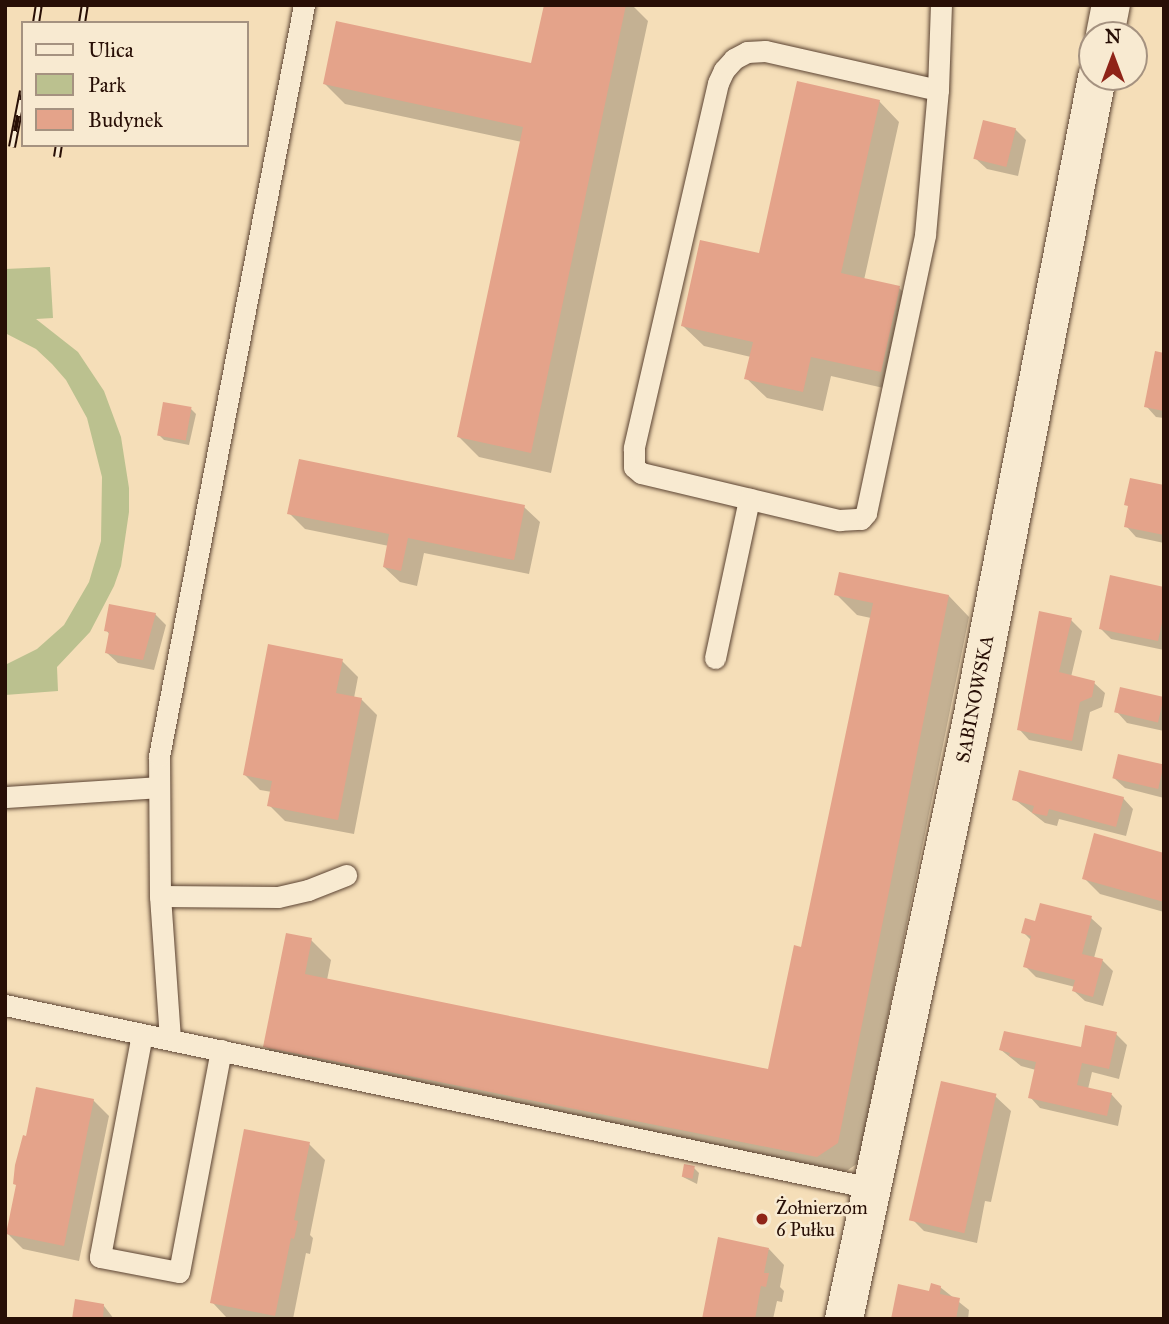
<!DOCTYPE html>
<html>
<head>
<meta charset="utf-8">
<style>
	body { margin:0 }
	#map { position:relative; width:1169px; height:1324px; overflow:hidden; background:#f5deb8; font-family:"IM FELL Great Primer",serif }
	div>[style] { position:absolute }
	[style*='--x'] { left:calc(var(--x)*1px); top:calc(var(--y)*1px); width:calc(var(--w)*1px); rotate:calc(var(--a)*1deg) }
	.green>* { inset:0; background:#bbc18f }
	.shadow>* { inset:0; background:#0003 }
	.building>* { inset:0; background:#e4a38a; transform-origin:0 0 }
	.roads { filter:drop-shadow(0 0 2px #5b4332) drop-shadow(0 0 2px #5b4332) }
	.lane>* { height:21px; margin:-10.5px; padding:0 10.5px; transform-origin:10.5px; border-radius:10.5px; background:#f8ead1 }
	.secondary>* { height:38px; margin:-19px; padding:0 19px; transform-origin:19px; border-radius:19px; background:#f8ead1 }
	.rail>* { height:8px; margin-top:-4px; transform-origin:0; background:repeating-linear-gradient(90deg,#f8ead1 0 16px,#280f06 0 32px); box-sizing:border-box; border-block:2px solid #280f06 }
	.dots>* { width:19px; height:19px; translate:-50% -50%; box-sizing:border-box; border:4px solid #f8ead1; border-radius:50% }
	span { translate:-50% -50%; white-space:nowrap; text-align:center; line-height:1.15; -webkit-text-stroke:5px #f8ead1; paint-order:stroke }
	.street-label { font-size:19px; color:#280f06 }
	.poi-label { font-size:19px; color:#280f06 }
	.left { translate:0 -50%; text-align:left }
	.frame { position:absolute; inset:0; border:7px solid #280f06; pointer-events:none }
	.legend { position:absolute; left:21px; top:21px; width:228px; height:126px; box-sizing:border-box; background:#f8ead1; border:2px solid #a59280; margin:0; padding:9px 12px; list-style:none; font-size:21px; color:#280f06 }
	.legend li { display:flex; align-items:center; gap:14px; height:35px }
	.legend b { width:35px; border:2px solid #a59280 }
	.north { position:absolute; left:1078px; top:21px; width:70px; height:70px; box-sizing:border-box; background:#f8ead1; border:2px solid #a59280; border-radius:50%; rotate:0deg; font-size:19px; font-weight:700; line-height:28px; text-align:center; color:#280f06 }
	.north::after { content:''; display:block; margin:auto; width:24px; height:32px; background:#8f2418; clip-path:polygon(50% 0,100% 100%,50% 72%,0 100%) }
</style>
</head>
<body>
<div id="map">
	<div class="green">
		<i style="clip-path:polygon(50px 267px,53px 318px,36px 319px,78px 352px,104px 391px,121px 437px,129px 488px,129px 512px,121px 566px,114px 586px,90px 632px,57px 667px,58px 691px,5px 695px,5px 665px,37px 649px,64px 625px,89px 582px,101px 541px,102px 477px,87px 418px,66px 380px,52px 364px,36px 349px,5px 333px,5px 269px)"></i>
	</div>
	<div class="shadow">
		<i style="clip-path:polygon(546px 5px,632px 5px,648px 21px,551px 473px,479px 457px,459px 437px,522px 142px,345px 104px,325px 84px,533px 65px)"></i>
		<i style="clip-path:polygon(879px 101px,899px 122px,864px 280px,899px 288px,920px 308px,901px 392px,831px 376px,823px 411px,767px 398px,746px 378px,751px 357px,704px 346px,683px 326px,760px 255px)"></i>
		<i style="clip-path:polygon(1015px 129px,1026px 140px,1018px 176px,987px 169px,976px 159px)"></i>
		<i style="clip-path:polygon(1164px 354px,1164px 418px,1156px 417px,1146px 406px)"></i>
		<i style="clip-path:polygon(191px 409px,196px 414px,189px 445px,164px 440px,159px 435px)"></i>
		<i style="clip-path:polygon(1164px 487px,1164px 543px,1136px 537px,1126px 526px)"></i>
		<i style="clip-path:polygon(524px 507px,540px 522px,529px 574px,424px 553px,417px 586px,400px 582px,384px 567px,389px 546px,305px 529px,289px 513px)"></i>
		<i style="clip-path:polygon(1164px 589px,1164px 650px,1111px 639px,1100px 628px)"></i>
		<i style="clip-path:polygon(836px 594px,949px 596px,969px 617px,858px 1163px,838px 1177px,286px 1067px,265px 1046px,311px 940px,331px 960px,327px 980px,769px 1071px,803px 949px,871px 618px,857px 615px)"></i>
		<i style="clip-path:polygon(155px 614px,166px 625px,154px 670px,118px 663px,107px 653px,110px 635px,106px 630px)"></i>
		<i style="clip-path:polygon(1071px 620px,1082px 631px,1071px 677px,1094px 683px,1105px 693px,1102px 707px,1090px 712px,1082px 751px,1029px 740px,1019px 729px)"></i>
		<i style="clip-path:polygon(342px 661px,358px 677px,354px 698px,361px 699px,377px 715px,354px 834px,285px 821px,269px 805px,272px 792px,260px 790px,244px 774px)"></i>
		<i style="clip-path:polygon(1164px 699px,1164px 731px,1127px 723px,1117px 712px)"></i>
		<i style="clip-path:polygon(1164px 767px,1164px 798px,1125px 788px,1114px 778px)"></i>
		<i style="clip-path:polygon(1123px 798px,1133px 809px,1126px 836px,1059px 819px,1057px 826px,1045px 823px,1014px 799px)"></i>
		<i style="clip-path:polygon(1164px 855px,1164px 912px,1100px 894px,1084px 878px)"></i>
		<i style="clip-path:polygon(1091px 918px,1102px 928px,1094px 958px,1102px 960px,1113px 971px,1103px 1006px,1085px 1001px,1074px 991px,1075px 987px,1036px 977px,1025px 966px,1032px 941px,1023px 932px,1037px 923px)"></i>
		<i style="clip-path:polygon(1116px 1034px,1127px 1045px,1119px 1079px,1092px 1072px,1088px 1089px,1112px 1095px,1122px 1106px,1118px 1126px,1040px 1108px,1030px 1097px,1036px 1070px,1021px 1066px,1001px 1050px,1082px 1049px)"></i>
		<i style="clip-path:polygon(995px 1096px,1011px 1111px,991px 1202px,985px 1201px,977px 1243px,924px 1231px,913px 1220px)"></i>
		<i style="clip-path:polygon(93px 1100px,109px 1116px,79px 1261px,23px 1249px,7px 1233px,17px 1186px)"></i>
		<i style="clip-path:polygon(309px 1144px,325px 1160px,310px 1235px,313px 1238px,310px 1254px,306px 1253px,293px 1319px,227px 1318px,212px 1302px)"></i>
		<i style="clip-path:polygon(694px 1168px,699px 1173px,697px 1184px,683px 1177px)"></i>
		<i style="clip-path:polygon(769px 1249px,784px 1265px,780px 1287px,784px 1291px,782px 1302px,777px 1301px,773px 1319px,703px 1319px)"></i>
		<i style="clip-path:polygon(940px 1287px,969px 1310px,968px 1319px,893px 1319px)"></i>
		<i style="clip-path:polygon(104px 1306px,114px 1319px,74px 1319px)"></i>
	</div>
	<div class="building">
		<i style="clip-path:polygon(544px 5px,626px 5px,531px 453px,457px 437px,523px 127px,323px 84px,336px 21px,531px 63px)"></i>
		<i style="clip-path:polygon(797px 81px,880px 100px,841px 273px,900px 286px,881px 372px,811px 357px,803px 392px,744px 379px,753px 342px,681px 326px,700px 240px,759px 253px)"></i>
		<i style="left:983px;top:120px;width:34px;height:40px;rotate:14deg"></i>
		<i style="clip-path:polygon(1155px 351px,1164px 353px,1164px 411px,1144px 407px)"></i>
		<i style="left:163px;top:402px;width:29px;height:34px;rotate:10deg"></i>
		<i style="clip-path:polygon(299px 459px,525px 505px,514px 560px,408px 538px,401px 571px,383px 567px,389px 534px,287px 514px)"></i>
		<i style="clip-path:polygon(1130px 478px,1164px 485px,1164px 535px,1124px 527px,1128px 506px,1124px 505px)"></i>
		<i style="clip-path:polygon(839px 572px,949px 595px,838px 1143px,817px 1157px,263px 1047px,286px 933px,312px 938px,305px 974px,768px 1069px,794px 945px,801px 947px,873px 603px,834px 595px)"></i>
		<i style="clip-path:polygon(1110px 575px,1164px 587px,1164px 614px,1158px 641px,1099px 629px)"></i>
		<i style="clip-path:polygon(109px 604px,156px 613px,143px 660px,105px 653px,109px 632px,104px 631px)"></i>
		<i style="clip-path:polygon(1039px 611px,1072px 618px,1059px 672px,1095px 681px,1092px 697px,1080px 702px,1072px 741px,1017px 730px)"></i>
		<i style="clip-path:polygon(268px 644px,343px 659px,336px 693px,362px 698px,338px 820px,267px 806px,272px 781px,243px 775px)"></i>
		<i style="left:1120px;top:687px;width:45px;height:26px;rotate:13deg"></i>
		<i style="left:1118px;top:754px;width:47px;height:25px;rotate:13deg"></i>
		<i style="clip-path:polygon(1019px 770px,1124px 797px,1116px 827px,1049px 809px,1047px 816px,1032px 813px,1034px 806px,1012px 800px)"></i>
		<i style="clip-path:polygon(1094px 833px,1164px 853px,1164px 902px,1082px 879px)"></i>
		<i style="clip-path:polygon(1040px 903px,1092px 916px,1082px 954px,1103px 959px,1093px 997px,1072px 991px,1075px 980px,1023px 967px,1031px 936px,1021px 933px,1025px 918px,1035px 921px)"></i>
		<i style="clip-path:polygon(1085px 1025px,1117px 1032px,1109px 1069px,1082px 1063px,1077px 1085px,1112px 1093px,1107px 1116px,1028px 1098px,1036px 1062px,1009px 1056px,1010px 1053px,999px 1050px,1004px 1031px,1081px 1047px)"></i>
		<i style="left:941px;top:1081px;width:57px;height:143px;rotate:13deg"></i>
		<i style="clip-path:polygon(36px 1087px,94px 1099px,64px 1246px,6px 1234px,16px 1185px,13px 1184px,15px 1165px,23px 1135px,26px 1136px)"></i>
		<i style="clip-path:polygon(244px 1129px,310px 1142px,294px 1220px,298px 1221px,294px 1239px,291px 1238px,275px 1316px,210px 1303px)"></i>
		<i style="left:684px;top:1164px;width:11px;height:13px;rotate:10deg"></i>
		<i style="clip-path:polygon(718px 1237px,769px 1248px,764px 1273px,769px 1273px,766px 1287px,761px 1286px,755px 1319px,702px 1319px)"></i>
		<i style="clip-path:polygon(931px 1283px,941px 1286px,940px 1294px,960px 1298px,956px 1319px,891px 1319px,898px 1284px,929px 1291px)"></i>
		<i style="clip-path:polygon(75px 1299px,104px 1304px,103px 1319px,72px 1319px)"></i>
	</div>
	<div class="roads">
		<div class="lane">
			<i style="--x:938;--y:90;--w:177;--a:-167.3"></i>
			<i style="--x:765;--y:51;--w:18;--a:177"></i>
			<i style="--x:747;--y:52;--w:15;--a:152"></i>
			<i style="--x:734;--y:59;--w:15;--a:132"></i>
			<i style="--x:724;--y:70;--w:14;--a:115"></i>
			<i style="--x:718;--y:83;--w:375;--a:103"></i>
			<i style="--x:634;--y:448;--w:19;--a:90"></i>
			<i style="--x:634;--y:467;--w:9;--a:41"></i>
			<i style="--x:641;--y:473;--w:204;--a:13.4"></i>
			<i style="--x:839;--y:520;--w:22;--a:-3"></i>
			<i style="--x:861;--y:519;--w:8;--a:-50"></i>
			<i style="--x:866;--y:513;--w:284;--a:-78"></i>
			<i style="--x:925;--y:235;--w:146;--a:-84.9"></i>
			<i style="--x:938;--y:90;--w:85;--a:-88"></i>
			<i style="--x:715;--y:658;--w:163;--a:-77.9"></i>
			<i style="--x:5;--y:797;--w:153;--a:-3.7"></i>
			<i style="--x:160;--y:896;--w:118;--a:0.5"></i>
			<i style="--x:278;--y:897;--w:31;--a:-13"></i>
			<i style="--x:308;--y:890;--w:41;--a:-21.5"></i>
			<i style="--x:5;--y:1005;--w:885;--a:11.93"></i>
			<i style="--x:142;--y:1034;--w:227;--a:100.7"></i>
			<i style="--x:100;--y:1257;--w:80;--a:10.8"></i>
			<i style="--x:179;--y:1272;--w:226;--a:-79.3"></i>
			<i style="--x:170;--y:1039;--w:143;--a:-94"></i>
			<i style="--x:160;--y:896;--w:140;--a:-90.4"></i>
			<i style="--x:159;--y:756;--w:765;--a:-79.07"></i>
		</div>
		<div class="secondary">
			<i style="--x:1105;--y:35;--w:31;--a:-79"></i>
			<i style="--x:844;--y:1319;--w:619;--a:-77.96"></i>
			<i style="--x:973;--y:714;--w:649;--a:-78.98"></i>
		</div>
	</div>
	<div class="rail">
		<i style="--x:36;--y:23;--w:18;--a:-81"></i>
		<i style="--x:82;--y:23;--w:18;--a:-81"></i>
		<i style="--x:12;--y:147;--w:57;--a:-78.9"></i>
		<i style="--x:57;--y:157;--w:12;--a:-81"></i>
	</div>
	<div class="dots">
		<i style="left:762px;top:1219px;background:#8f2418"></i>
	</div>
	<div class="street-label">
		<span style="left:975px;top:699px;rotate:-79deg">SABINOWSKA</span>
	</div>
	<div class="poi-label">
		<span class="left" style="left:776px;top:1219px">Żołnierzom<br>6 Pułku</span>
	</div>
	<div class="frame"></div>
	<ul class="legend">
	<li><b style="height:9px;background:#f8ead1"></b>Ulica</li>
	<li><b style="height:19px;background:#bbc18f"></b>Park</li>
	<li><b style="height:19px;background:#e4a38a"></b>Budynek</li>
	</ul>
	<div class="north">N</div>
</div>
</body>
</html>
